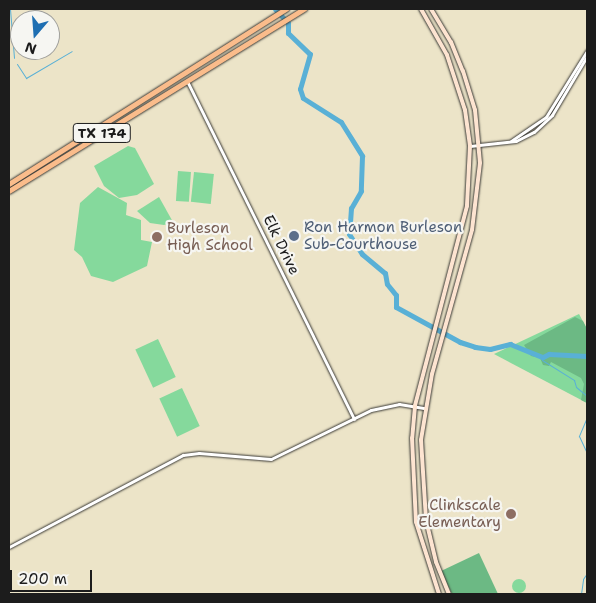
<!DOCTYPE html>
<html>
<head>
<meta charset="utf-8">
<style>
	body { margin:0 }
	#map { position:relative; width:596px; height:603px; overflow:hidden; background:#ece4c8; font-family:"Shantell Sans",sans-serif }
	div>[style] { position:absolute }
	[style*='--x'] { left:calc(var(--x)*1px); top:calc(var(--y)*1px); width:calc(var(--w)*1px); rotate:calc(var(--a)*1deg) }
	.green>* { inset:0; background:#85d99c; transform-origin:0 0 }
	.round { border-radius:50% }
	.forest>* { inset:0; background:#6cb984 }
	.stream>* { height:1px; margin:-0.5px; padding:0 0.5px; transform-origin:0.5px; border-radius:0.5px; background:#59b0d6 }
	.river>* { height:5px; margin:-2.5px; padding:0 2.5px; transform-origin:2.5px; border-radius:2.5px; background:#59b0d6 }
	.roads { filter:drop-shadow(0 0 1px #3b3a36) drop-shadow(0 0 1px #3b3a36) }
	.tertiary>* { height:3px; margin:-1.5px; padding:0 1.5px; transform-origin:1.5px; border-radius:1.5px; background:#fff }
	.secondary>* { height:4px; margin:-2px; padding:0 2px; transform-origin:2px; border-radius:2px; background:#fde4d1 }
	.primary>* { height:4.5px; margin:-2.25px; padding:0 2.25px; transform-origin:2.25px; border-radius:2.25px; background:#fabc8b }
	.dots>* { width:14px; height:14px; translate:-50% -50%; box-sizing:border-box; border:2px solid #f6f6f2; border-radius:50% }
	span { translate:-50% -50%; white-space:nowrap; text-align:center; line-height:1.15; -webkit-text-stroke:4.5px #f6f6f2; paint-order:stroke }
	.shield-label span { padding:1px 4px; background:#f6f6f2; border:1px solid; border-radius:4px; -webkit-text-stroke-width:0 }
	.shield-label { font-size:14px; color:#1c1c1c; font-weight:700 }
	.service-label { font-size:15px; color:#4e5e75 }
	.left { translate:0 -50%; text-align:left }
	.education-label { font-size:15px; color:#785e54 }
	.right { translate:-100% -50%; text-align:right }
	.street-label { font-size:15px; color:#1c1c1c }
	.frame { position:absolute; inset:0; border:10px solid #1c1c1c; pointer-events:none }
	.north { position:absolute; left:10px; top:10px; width:50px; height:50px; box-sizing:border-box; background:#f6f6f2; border:1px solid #9f9f9c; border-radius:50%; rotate:198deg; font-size:14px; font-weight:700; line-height:20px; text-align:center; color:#1c1c1c }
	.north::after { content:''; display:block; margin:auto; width:18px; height:22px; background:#1f6fb2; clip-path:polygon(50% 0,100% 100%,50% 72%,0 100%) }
	.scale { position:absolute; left:10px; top:570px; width:82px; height:22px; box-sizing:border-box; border:2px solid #1c1c1c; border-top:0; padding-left:6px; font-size:15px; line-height:18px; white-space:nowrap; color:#1c1c1c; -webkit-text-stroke:4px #f6f6f2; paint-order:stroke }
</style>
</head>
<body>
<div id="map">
	<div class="green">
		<i style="clip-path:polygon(128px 146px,135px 148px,154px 184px,137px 195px,119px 198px,104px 186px,94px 166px)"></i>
		<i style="left:178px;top:171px;width:13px;height:30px;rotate:4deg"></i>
		<i style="left:194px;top:172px;width:20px;height:30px;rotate:6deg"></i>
		<i style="clip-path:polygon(98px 187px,127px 203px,126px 215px,141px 220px,141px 240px,152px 242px,147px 266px,113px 282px,91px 276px,82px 257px,74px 250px,80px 203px)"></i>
		<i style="clip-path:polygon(159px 197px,173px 222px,164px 225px,150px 223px,137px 211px)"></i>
		<i style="clip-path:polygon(579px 314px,587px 329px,587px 403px,494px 354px)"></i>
		<i style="left:158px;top:339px;width:42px;height:25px;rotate:65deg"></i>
		<i style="left:182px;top:388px;width:42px;height:25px;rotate:65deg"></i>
		<i class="round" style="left:512px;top:579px;width:14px;height:14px"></i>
	</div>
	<div class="forest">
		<i style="clip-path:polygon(575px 317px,583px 321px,587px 329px,587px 403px,581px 400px,584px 384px,581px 378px,551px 362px,549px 366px,543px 365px,540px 358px,531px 356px,524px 345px)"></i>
		<i style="clip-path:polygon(479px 553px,498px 594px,452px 594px,441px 571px)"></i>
	</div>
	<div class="stream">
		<i style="--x:10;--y:9;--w:49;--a:85.3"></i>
		<i style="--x:17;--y:64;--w:17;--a:57"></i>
		<i style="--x:26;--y:78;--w:53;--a:-30.4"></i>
		<i style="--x:540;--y:356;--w:4;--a:63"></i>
		<i style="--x:542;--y:360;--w:38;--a:32"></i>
		<i style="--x:574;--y:380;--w:7;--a:74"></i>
		<i style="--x:576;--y:387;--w:14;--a:39"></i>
		<i style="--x:587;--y:417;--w:21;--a:113"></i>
		<i style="--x:579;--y:436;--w:19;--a:65"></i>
		<i style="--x:581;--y:594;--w:15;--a:-82"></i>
		<i style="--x:583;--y:579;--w:7;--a:-56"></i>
	</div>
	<div class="river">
		<i style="--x:275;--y:9;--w:19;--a:47"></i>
		<i style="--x:288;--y:23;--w:10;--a:90"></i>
		<i style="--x:288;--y:33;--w:30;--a:44"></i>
		<i style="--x:310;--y:54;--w:36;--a:106"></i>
		<i style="--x:300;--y:89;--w:9;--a:72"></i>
		<i style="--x:303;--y:98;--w:45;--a:32.3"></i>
		<i style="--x:341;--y:122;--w:40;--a:58"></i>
		<i style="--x:362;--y:156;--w:35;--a:92"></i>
		<i style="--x:361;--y:191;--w:20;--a:120"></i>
		<i style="--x:351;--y:208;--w:26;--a:94"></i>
		<i style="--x:349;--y:234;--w:24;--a:57"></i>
		<i style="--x:362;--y:254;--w:30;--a:40"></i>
		<i style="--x:385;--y:273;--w:11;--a:80"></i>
		<i style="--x:387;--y:284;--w:14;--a:51"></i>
		<i style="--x:396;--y:295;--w:12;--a:90"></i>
		<i style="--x:396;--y:307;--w:73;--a:28.7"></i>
		<i style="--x:460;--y:342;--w:16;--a:18"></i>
		<i style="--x:475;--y:347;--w:15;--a:8"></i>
		<i style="--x:490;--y:349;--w:21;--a:-14"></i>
		<i style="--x:510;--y:344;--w:35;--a:22"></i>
		<i style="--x:543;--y:357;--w:7;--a:-27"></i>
		<i style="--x:549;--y:354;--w:38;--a:3"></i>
	</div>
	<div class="roads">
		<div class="tertiary">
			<i style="--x:187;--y:81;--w:377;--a:63.7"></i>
			<i style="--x:511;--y:141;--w:42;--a:-34.4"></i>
			<i style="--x:546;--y:117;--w:78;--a:-58.2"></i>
			<i style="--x:470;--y:146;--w:46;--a:-6.2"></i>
			<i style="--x:516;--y:141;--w:20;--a:-27"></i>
			<i style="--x:534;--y:132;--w:25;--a:-43"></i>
			<i style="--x:552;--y:115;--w:69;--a:-59.3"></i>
			<i style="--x:9;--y:547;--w:197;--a:-27.9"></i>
			<i style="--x:183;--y:455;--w:16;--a:-7"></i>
			<i style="--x:199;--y:453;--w:72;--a:4.8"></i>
			<i style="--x:271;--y:459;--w:111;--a:-26.1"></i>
			<i style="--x:371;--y:410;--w:29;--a:-12"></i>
			<i style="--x:399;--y:404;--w:25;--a:9"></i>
		</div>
		<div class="secondary">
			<i style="--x:421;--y:9;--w:53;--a:60.5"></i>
			<i style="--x:447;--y:55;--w:58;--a:71.9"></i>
			<i style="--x:465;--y:110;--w:36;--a:82"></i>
			<i style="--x:470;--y:146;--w:60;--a:92.9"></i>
			<i style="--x:467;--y:206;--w:207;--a:104.6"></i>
			<i style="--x:415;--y:406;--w:32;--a:95"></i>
			<i style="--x:412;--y:438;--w:84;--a:87.3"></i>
			<i style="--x:416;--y:522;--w:76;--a:72.3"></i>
			<i style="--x:431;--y:9;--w:39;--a:59"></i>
			<i style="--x:451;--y:42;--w:31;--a:68"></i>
			<i style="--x:463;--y:71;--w:41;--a:72.9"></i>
			<i style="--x:475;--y:110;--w:53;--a:84.6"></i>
			<i style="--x:480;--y:163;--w:67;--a:96.8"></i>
			<i style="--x:472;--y:230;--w:149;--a:105.5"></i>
			<i style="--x:432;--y:374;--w:67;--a:99.5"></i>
			<i style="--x:421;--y:440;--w:80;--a:86.4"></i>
			<i style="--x:426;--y:520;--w:43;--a:76.6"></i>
			<i style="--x:436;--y:562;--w:35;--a:68"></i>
		</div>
		<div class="primary">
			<i style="--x:9;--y:184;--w:328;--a:-32.3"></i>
			<i style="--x:9;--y:191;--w:347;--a:-31.7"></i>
		</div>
	</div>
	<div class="dots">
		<i style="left:294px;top:236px;background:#5c6f8a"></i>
		<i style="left:157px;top:237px;background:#8d6e63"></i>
		<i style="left:511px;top:514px;background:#8d6e63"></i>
	</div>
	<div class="shield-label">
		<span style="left:102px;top:133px">TX 174</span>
	</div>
	<div class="service-label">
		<span class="left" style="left:304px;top:236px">Ron Harmon Burleson<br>Sub-Courthouse</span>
	</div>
	<div class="education-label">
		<span class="left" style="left:167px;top:237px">Burleson<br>High School</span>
		<span class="right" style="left:501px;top:514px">Clinkscale<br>Elementary</span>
	</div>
	<div class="street-label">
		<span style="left:281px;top:245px;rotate:64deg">Elk Drive</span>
	</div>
	<div class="frame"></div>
	<div class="north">N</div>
	<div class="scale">200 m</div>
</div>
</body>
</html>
